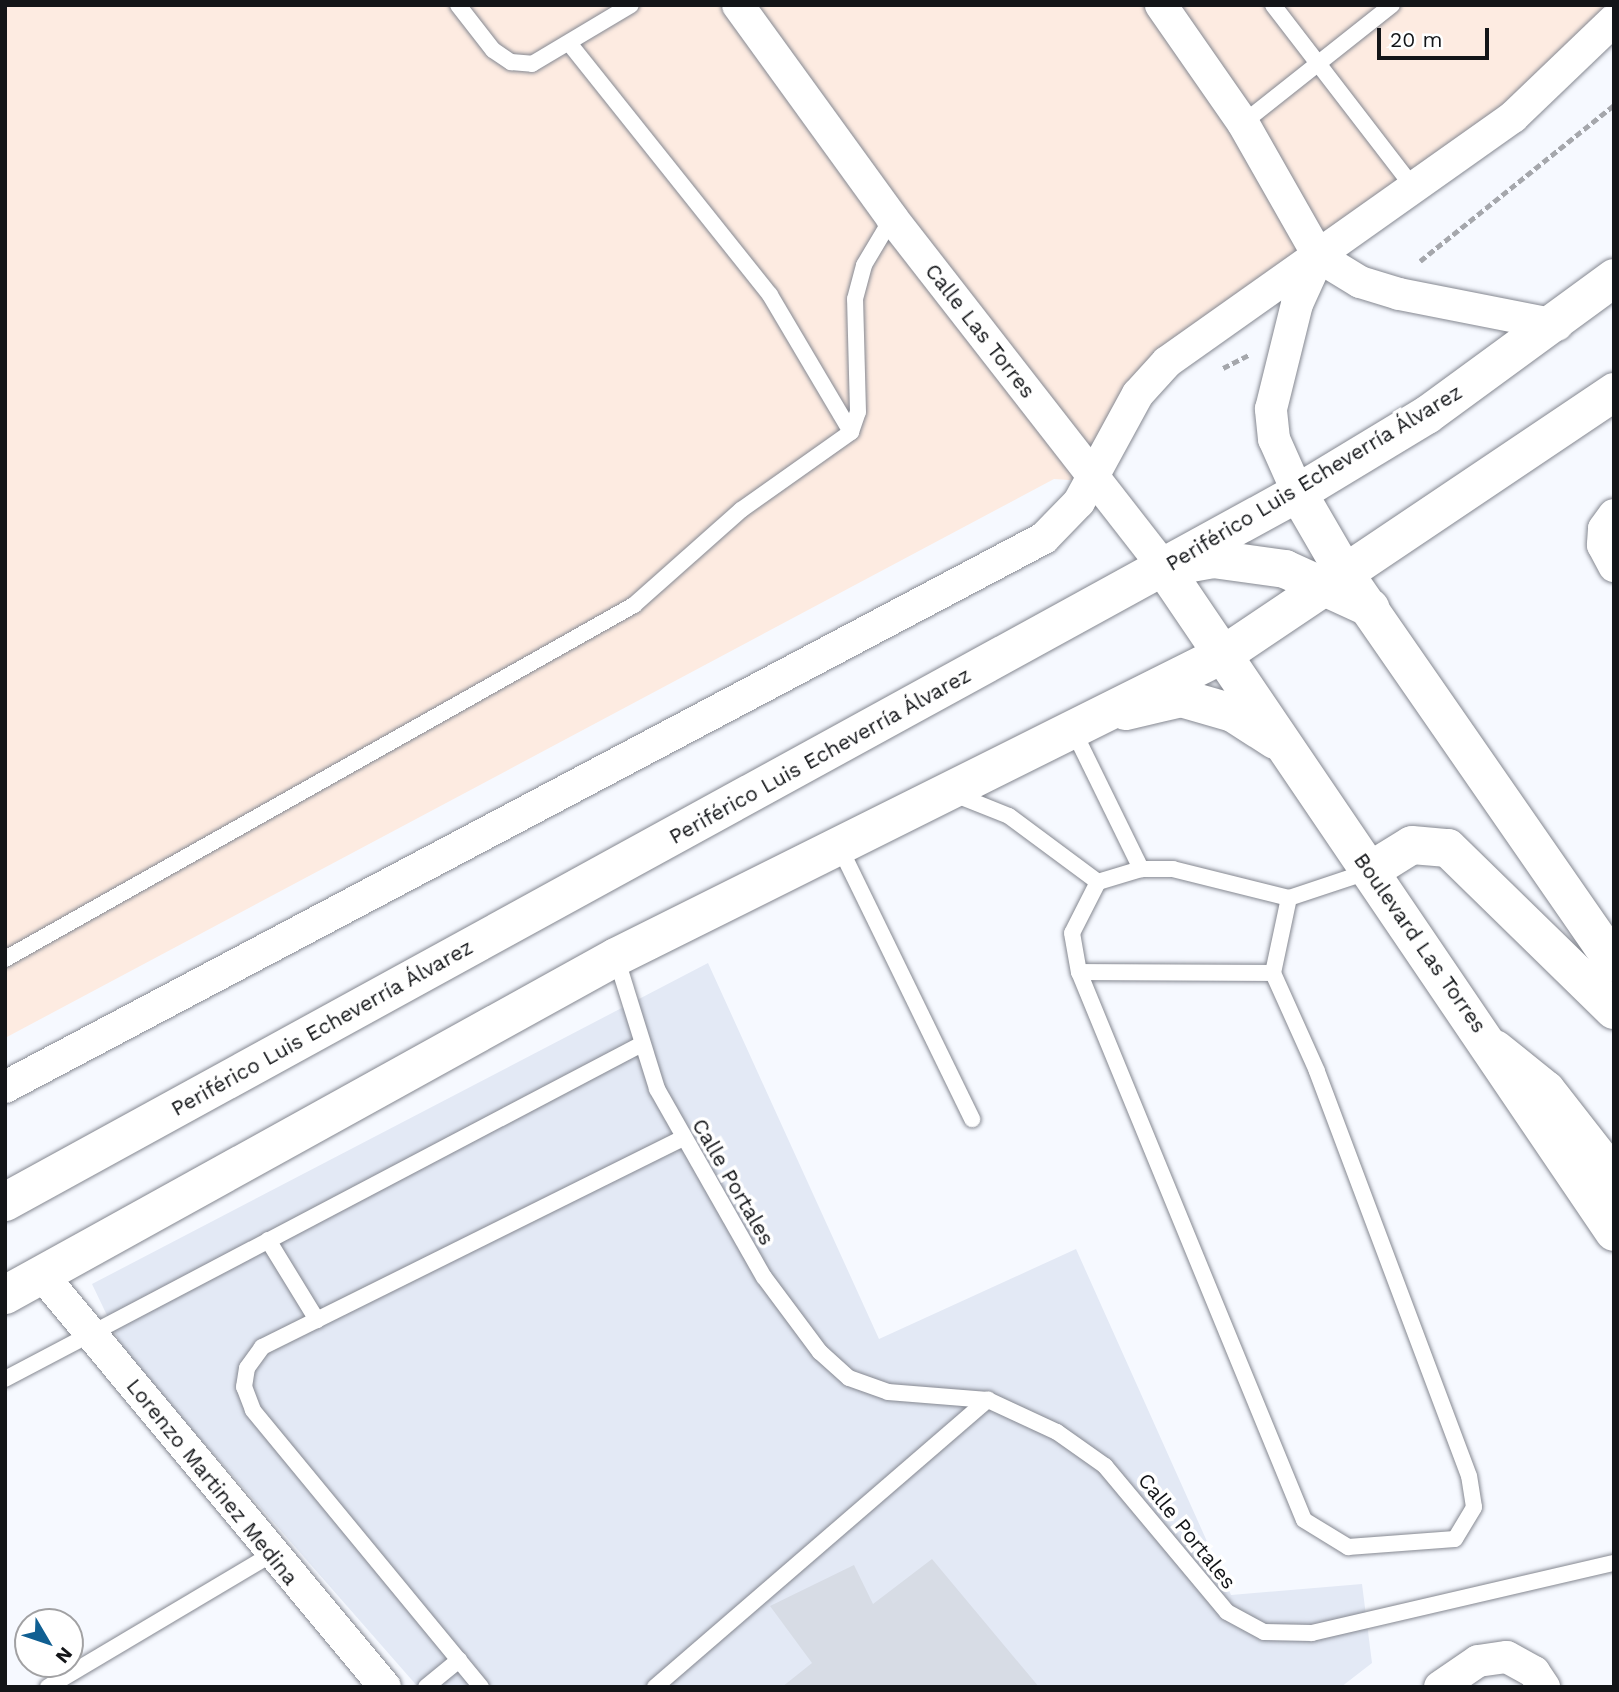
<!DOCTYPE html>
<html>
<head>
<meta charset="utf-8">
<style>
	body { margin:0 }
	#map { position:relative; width:1619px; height:1692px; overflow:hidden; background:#f6f9ff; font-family:"Work Sans",sans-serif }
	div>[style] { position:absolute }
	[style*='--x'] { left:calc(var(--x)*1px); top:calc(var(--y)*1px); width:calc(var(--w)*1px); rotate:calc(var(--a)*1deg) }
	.built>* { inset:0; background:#e3e9f5 }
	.industrial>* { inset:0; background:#fdebe1 }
	.building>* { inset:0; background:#d7dce5 }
	.path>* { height:4.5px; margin-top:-2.25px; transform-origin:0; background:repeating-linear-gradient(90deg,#a5a7ac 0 7px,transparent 0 10.5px) }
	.roads { filter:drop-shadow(0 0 2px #858891) drop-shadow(0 0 2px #858891) }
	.service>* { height:16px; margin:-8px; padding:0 8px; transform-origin:8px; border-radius:8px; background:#fff }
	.minor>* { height:32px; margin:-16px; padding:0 16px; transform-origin:16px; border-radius:16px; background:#fff }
	.tertiary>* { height:38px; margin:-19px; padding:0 19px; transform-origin:19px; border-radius:19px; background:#fff }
	.secondary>* { height:38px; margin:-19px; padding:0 19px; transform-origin:19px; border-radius:19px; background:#fff }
	.trunk>* { height:38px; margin:-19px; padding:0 19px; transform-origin:19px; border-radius:19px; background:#fff }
	span { translate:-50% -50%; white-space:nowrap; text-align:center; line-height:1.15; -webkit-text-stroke:7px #fff; paint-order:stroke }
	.street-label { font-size:21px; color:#131518 }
	.frame { position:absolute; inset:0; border:7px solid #131518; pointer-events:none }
	.north { position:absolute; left:14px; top:1608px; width:70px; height:70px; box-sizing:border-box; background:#fff; border:2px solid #a1a1a3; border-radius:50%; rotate:129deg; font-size:19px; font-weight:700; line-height:28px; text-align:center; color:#131518 }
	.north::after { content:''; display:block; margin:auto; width:24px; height:32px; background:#105f92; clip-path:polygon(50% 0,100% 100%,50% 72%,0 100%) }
	.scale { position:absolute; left:1377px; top:28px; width:112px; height:32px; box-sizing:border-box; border:4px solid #131518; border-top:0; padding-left:9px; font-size:21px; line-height:24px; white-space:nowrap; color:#131518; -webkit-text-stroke:5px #fff; paint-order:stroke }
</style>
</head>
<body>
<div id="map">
	<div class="built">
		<i style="clip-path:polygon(708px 963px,879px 1339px,1076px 1249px,1231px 1595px,1362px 1584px,1372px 1663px,1341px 1687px,418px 1687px,125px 1353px,92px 1284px)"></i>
	</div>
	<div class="industrial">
		<i style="clip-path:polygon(5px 5px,1614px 5px,1614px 36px,1157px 377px,1099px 482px,1054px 479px,5px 1038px)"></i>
	</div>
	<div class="building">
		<i style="clip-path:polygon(932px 1559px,1039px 1687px,782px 1687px,812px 1663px,770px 1606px,854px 1565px,873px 1604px)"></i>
	</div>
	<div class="path">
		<i style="--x:1420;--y:261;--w:249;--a:-38.8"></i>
		<i style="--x:1223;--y:368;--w:30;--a:-27"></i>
	</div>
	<div class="roads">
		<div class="service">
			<i style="--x:458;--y:5;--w:57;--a:52.1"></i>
			<i style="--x:493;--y:50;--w:22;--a:34"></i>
			<i style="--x:511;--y:62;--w:21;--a:5"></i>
			<i style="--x:532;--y:64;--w:115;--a:-30.8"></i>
			<i style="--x:1273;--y:5;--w:231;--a:52.4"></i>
			<i style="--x:569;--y:43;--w:322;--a:51.4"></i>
			<i style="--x:770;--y:295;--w:159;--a:59.4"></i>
			<i style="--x:1243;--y:123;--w:190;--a:-38.4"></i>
			<i style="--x:1074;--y:732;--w:153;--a:63.9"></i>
			<i style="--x:954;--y:794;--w:59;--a:21.8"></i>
			<i style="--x:1009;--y:816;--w:111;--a:36.6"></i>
			<i style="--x:839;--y:846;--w:304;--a:64"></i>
			<i style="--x:1289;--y:898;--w:120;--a:-166"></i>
			<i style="--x:1173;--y:869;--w:32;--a:180"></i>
			<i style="--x:1141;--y:869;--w:45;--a:163.2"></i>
			<i style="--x:1098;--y:882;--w:57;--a:117"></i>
			<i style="--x:1072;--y:933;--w:40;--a:80"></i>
			<i style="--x:1079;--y:972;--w:592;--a:67.68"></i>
			<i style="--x:1304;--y:1520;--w:52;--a:31.5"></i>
			<i style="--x:1348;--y:1547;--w:107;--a:-4.3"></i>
			<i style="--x:1455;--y:1539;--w:37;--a:-59"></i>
			<i style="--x:1474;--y:1507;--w:31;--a:-99"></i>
			<i style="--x:1469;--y:1476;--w:433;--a:-110.6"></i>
			<i style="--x:1317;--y:1071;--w:107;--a:-114.2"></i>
			<i style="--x:1273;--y:973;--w:77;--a:-78"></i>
			<i style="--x:1289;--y:898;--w:85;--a:-18.4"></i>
			<i style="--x:616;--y:957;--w:138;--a:72.7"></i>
			<i style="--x:657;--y:1089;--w:216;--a:60.4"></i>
			<i style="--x:764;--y:1277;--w:94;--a:53.3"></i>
			<i style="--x:820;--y:1352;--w:39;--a:42"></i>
			<i style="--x:849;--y:1378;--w:41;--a:19.7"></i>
			<i style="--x:888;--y:1392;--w:100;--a:4.6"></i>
			<i style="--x:988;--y:1400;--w:76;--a:24.9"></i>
			<i style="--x:1057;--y:1432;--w:59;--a:35.3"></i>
			<i style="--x:1105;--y:1466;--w:190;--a:50.1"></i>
			<i style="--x:1227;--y:1612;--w:42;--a:28.4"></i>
			<i style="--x:1264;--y:1632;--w:48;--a:1.2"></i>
			<i style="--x:1312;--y:1633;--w:310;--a:-13.1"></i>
			<i style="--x:5;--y:959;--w:722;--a:-29.37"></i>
			<i style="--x:634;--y:605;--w:143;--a:-41.6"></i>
			<i style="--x:741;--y:510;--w:135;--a:-35.3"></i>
			<i style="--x:851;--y:432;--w:21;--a:-71"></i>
			<i style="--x:858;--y:412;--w:113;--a:-91.5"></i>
			<i style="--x:855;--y:299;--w:35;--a:-75"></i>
			<i style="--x:864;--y:265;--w:55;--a:-59.2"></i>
			<i style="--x:1079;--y:972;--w:194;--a:0.3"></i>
			<i style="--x:268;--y:1240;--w:94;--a:58.5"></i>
			<i style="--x:5;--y:1379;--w:717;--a:-27.74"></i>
			<i style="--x:48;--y:1687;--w:258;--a:-30.7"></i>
			<i style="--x:426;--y:1687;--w:43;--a:-39.3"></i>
			<i style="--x:481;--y:1687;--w:359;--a:-129.5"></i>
			<i style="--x:253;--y:1410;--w:25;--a:-111"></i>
			<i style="--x:244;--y:1387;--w:19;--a:-81"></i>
			<i style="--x:247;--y:1368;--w:26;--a:-54"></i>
			<i style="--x:262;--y:1347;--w:470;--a:-26.4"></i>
			<i style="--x:655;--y:1687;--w:440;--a:-40.8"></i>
		</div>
		<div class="minor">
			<i style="--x:738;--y:5;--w:263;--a:54.1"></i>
			<i style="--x:892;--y:218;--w:443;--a:52.1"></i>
			<i style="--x:1161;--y:5;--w:144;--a:55.2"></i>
			<i style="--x:1243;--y:123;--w:154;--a:60.4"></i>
			<i style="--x:1319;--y:257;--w:48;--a:31.4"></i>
			<i style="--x:1360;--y:282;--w:41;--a:17.1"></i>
			<i style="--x:1399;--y:294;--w:161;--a:11.1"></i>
			<i style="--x:1298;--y:493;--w:59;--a:-114"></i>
			<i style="--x:1274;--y:439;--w:30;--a:-96"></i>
			<i style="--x:1271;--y:409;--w:108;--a:-76.1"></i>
			<i style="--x:1297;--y:304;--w:51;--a:-65.5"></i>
			<i style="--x:1614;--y:515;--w:17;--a:126"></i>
			<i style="--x:1604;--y:529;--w:16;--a:94"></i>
			<i style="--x:1603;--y:545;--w:24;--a:62"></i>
			<i style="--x:5;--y:1087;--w:1175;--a:-27.85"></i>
			<i style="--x:1044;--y:538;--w:50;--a:-45.8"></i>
			<i style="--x:1079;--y:502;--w:123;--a:-61.4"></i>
			<i style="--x:1138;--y:394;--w:43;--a:-47.8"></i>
			<i style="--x:1167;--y:362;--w:424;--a:-35.3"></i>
			<i style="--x:1513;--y:117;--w:140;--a:-43.8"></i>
			<i style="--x:42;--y:1275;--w:536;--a:50.22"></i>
			<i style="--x:1440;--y:1687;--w:46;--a:-34.4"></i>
			<i style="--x:1478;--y:1661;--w:29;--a:-8"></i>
			<i style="--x:1507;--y:1657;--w:31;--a:29"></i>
			<i style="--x:1534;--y:1672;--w:18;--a:56"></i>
		</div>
		<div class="tertiary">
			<i style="--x:1370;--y:871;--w:49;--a:-31.8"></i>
			<i style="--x:1412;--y:845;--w:36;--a:5"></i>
			<i style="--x:1448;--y:848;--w:232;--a:44.3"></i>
			<i style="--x:1495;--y:1049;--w:65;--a:38.8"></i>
			<i style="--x:1546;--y:1090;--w:110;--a:52"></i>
		</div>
		<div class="secondary">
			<i style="--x:1298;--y:493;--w:94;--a:59.9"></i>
			<i style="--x:1345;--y:574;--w:473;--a:55.3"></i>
			<i style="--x:1164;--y:568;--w:802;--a:55.87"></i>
			<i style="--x:1126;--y:711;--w:57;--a:-13.3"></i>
			<i style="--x:1181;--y:698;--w:54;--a:16.1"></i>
			<i style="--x:1233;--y:713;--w:50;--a:32.7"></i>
		</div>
		<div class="trunk">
			<i style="--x:1180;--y:565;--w:34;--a:-10"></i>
			<i style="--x:1213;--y:559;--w:73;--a:7.9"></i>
			<i style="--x:1285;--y:569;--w:94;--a:24.6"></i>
			<i style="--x:5;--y:1202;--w:1475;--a:-28.74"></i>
			<i style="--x:1298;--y:493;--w:151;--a:-31.2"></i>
			<i style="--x:1427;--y:415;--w:232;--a:-36.2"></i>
			<i style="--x:5;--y:1295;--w:698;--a:-28.95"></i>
			<i style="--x:616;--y:957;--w:682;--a:-26.49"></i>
			<i style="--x:1226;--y:653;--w:468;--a:-33.9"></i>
		</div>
	</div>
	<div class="street-label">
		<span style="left:980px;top:331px;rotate:52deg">Calle Las Torres</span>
		<span style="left:1314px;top:478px;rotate:-31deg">Periférico Luis Echeverría Álvarez</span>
		<span style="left:820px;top:756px;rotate:-29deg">Periférico Luis Echeverría Álvarez</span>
		<span style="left:1420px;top:943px;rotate:55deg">Boulevard Las Torres</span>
		<span style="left:322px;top:1028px;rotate:-29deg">Periférico Luis Echeverría Álvarez</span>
		<span style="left:733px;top:1182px;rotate:60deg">Calle Portales</span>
		<span style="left:212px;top:1482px;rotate:51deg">Lorenzo Martinez Medina</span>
		<span style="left:1187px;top:1531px;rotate:51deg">Calle Portales</span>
	</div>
	<div class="frame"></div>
	<div class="north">N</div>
	<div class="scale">20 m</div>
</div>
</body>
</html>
